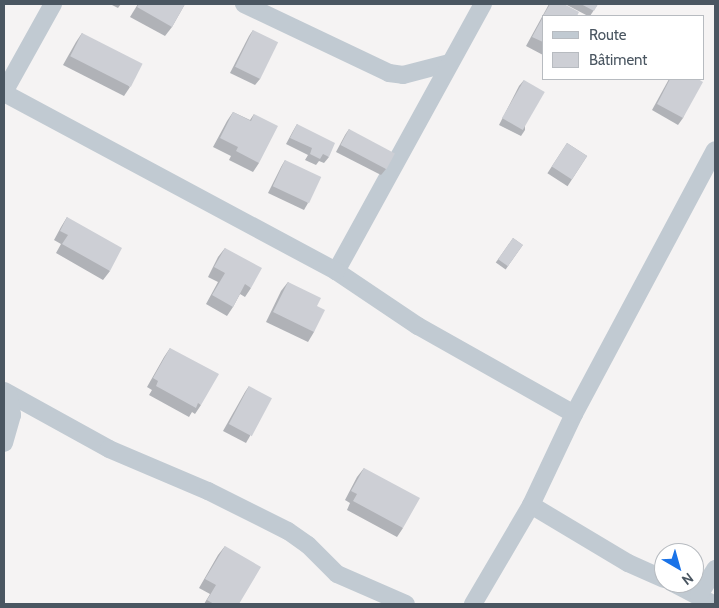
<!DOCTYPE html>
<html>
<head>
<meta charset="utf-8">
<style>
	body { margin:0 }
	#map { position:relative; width:719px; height:608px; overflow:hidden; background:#f5f3f3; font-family:Cabin,sans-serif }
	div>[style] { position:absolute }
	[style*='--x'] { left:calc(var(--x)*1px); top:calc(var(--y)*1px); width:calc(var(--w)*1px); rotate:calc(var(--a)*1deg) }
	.street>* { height:18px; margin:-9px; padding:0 9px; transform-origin:9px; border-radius:9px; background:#c1cad2 }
	.wall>* { inset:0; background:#b0b2b7; transform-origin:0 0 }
	.building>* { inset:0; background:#cdcfd5; transform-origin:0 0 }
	span { translate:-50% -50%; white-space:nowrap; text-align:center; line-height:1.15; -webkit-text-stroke:4px #fff; paint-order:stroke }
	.frame { position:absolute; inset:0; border:5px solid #4a5661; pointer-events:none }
	.legend { position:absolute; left:542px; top:15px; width:162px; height:65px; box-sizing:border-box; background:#fff; border:1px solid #b7bbc0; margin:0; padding:6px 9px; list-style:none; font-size:15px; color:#4a5661 }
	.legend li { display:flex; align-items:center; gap:10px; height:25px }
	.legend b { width:25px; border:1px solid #b7bbc0 }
	.north { position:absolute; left:654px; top:543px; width:50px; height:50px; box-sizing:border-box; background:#fff; border:1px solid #b7bbc0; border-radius:50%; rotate:142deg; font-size:14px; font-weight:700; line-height:20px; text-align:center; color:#4a5661 }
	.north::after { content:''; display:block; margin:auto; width:18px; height:22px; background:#1a73e8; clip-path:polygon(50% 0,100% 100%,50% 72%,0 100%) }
</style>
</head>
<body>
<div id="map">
	<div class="street">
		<i style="--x:244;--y:4;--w:161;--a:25.4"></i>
		<i style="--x:389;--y:73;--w:14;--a:8"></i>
		<i style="--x:403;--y:75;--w:48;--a:-14.6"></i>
		<i style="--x:483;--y:4;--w:305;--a:118.8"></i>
		<i style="--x:336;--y:271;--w:99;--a:33.9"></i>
		<i style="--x:418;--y:326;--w:179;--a:29.4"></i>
		<i style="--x:4;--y:92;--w:101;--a:-60.9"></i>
		<i style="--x:4;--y:93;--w:377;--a:28.2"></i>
		<i style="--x:4;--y:391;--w:120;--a:28.9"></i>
		<i style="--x:109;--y:449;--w:108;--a:23"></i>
		<i style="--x:208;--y:491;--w:89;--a:26.6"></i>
		<i style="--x:288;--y:531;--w:24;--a:35"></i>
		<i style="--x:308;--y:545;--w:41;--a:45"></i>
		<i style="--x:337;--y:574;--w:75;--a:23.5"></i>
		<i style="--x:4;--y:443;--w:29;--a:-74"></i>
		<i style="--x:12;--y:415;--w:19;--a:-99"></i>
		<i style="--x:531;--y:505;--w:113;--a:30.9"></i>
		<i style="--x:628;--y:563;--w:39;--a:24"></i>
		<i style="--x:673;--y:583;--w:45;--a:27.7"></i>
		<i style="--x:699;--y:595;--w:31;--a:-58"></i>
		<i style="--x:473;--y:604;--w:115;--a:-59.6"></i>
		<i style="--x:531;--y:505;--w:101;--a:-64.7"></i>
		<i style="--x:574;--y:414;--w:299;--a:-61.9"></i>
	</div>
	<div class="wall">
		<i style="clip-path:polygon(110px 4px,121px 4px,118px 8px)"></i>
		<i style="clip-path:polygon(138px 4px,185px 4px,172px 27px,165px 36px,130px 17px)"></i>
		<i style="clip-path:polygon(549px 4px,564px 4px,543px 16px,543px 55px,526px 46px)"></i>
		<i style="clip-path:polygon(565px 4px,598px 4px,590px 16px,588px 16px)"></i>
		<i style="clip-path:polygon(253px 30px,260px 79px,255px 85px,230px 73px,249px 36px)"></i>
		<i style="clip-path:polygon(82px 33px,130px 87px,124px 96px,63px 65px,76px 42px)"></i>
		<i style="clip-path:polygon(669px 79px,698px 79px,683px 118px,678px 125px,652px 110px)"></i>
		<i style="clip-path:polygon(524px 80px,525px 130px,521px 136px,499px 125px,519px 86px)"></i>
		<i style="clip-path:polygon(233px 112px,250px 120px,254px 114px,259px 163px,253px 172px,229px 160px,231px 156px,213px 147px,227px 121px)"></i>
		<i style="clip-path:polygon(297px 124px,329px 157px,324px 163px,319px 161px,316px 165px,305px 160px,308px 155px,286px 144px,293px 131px)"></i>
		<i style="clip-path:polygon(349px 129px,386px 169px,381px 175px,336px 152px,345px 135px)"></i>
		<i style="left:567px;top:143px;width:24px;height:36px;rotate:33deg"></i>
		<i style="clip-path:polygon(285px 160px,308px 203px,304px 210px,268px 193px,281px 167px)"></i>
		<i style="clip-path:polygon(67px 217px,110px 271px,103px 280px,56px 253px,61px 244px,54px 240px,61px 227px)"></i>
		<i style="left:513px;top:238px;width:12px;height:30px;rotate:35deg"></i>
		<i style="clip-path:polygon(225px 248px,251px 288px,245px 297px,240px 294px,233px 307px,227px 316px,206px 304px,218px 282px,208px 277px,218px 257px)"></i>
		<i style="clip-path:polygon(288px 282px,317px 306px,314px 332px,308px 342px,266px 322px,281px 291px)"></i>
		<i style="clip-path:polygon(170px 348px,201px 405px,195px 414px,192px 412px,189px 417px,149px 395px,152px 390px,147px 387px,164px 357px)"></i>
		<i style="clip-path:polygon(249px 386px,250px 436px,246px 443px,223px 431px,245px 392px)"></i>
		<i style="clip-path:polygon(364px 468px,403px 528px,397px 537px,347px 510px,350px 503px,345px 500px,357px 477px)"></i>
		<i style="clip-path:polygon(225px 546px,239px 604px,204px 604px,210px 594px,199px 588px,218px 555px)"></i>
	</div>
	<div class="building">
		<i style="clip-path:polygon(139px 4px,185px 4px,172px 27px,137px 7px)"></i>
		<i style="clip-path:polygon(550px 4px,564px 4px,579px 12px,577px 16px,543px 16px)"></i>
		<i style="clip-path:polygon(581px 4px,598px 4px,594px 11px)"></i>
		<i style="clip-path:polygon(543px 17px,543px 42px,532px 37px)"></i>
		<i style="left:253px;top:30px;width:28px;height:41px;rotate:26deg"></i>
		<i style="left:82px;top:33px;width:68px;height:26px;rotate:27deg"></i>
		<i style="clip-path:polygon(670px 79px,698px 79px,703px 82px,683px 118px,657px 104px)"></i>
		<i style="left:524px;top:80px;width:24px;height:44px;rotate:30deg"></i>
		<i style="clip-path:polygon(233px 112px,251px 121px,254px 114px,278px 126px,259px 163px,236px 151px,238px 147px,220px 138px)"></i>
		<i style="clip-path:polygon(297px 124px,335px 143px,329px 157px,323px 154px,320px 159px,310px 154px,312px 148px,290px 138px)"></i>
		<i style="left:349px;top:129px;width:52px;height:18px;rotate:28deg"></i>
		<i style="left:567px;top:143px;width:24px;height:28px;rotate:33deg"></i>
		<i style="left:285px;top:160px;width:40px;height:29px;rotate:25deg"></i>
		<i style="clip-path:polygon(67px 217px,122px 248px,110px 271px,62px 244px,68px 235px,60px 231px)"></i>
		<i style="left:513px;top:238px;width:12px;height:26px;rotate:35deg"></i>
		<i style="clip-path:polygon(225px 248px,262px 268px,251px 288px,245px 284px,233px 307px,212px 295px,225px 273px,214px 267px)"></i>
		<i style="clip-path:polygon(288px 282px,321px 298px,317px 306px,325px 310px,314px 332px,273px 312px)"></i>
		<i style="clip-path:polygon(170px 348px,219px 374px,201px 405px,198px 403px,196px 408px,156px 386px,158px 381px,153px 378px)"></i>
		<i style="left:249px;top:386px;width:26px;height:43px;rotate:28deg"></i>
		<i style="clip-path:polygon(364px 468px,420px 498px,403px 528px,353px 501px,357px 494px,351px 491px)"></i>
		<i style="clip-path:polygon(225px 546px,261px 567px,239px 604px,214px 604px,207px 600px,216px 585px,205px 579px)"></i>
	</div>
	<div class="frame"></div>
	<ul class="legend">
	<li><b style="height:6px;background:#c1cad2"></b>Route</li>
	<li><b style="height:14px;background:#cdcfd5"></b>Bâtiment</li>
	</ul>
	<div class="north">N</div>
</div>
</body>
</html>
